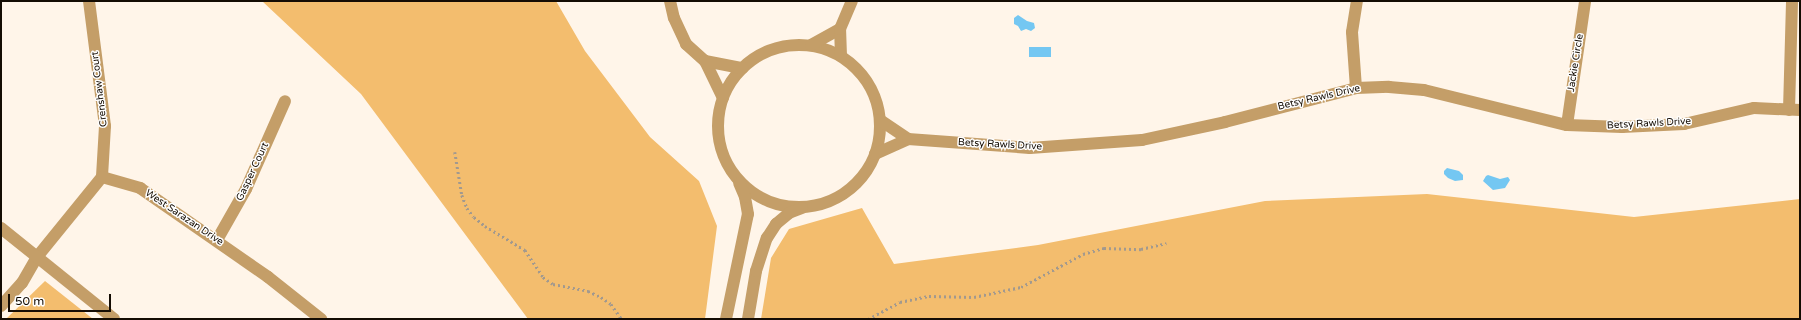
<!DOCTYPE html>
<html>
<head>
<meta charset="utf-8">
<style>
	body { margin:0 }
	#map { position:relative; width:1801px; height:320px; overflow:hidden; background:#fff5e9; font-family:"Varela Round",sans-serif }
	div>[style] { position:absolute }
	[style*='--x'] { left:calc(var(--x)*1px); top:calc(var(--y)*1px); width:calc(var(--w)*1px); rotate:calc(var(--a)*1deg) }
	.green>* { inset:0; background:#f3bd6e }
	.water>* { inset:0; background:#74c7f2; transform-origin:0 0 }
	.path>* { height:2.5px; margin-top:-1.25px; transform-origin:0; background:repeating-linear-gradient(90deg,#a2998e 0 2px,transparent 0 5px) }
	.minor>* { height:12px; margin:-6px; padding:0 6px; transform-origin:6px; border-radius:6px; background:#c49e68 }
	.minor>.ring { margin:-6px; padding:0; box-sizing:content-box; background:none; border:12px solid #c49e68; border-radius:50% }
	.tertiary>* { height:12px; margin:-6px; padding:0 6px; transform-origin:6px; border-radius:6px; background:#c49e68 }
	span { translate:-50% -50%; white-space:nowrap; text-align:center; line-height:1.15; -webkit-text-stroke:3px #fff; paint-order:stroke }
	.street-label { font-size:10px; color:#140c03 }
	.frame { position:absolute; inset:0; border:2px solid #140c03; pointer-events:none }
	.scale { position:absolute; left:8px; top:294px; width:103px; height:18px; box-sizing:border-box; border:2px solid #140c03; border-top:0; padding-left:5px; font-size:12px; line-height:14px; white-space:nowrap; color:#140c03; -webkit-text-stroke:3px #fff; paint-order:stroke }
</style>
</head>
<body>
<div id="map">
	<div class="green">
		<i style="clip-path:polygon(262px 1px,556px 1px,585px 51px,650px 137px,699px 181px,717px 226px,705px 319px,528px 319px,361px 94px)"></i>
		<i style="clip-path:polygon(1427px 194px,1634px 217px,1800px 199px,1800px 319px,761px 319px,771px 258px,789px 229px,862px 208px,894px 264px,1038px 245px,1265px 201px)"></i>
		<i style="clip-path:polygon(45px 281px,93px 319px,6px 319px)"></i>
	</div>
	<div class="water">
		<i style="clip-path:polygon(1018px 15px,1027px 21px,1034px 23px,1035px 28px,1031px 31px,1026px 29px,1021px 31px,1018px 26px,1014px 24px,1014px 18px)"></i>
		<i style="left:1029px;top:47px;width:22px;height:10px"></i>
		<i style="clip-path:polygon(1447px 168px,1459px 171px,1463px 175px,1463px 180px,1455px 181px,1448px 178px,1444px 174px,1444px 171px)"></i>
		<i style="clip-path:polygon(1488px 175px,1500px 179px,1508px 177px,1510px 180px,1505px 188px,1493px 190px,1483px 181px,1486px 176px)"></i>
	</div>
	<div class="path">
		<i style="--x:455;--y:152;--w:44;--a:80.8"></i>
		<i style="--x:462;--y:195;--w:14;--a:69"></i>
		<i style="--x:467;--y:208;--w:11;--a:52"></i>
		<i style="--x:474;--y:217;--w:14;--a:39"></i>
		<i style="--x:485;--y:226;--w:47;--a:31"></i>
		<i style="--x:525;--y:250;--w:32;--a:56"></i>
		<i style="--x:543;--y:277;--w:12;--a:35"></i>
		<i style="--x:553;--y:284;--w:36;--a:11"></i>
		<i style="--x:588;--y:291;--w:14;--a:25"></i>
		<i style="--x:601;--y:297;--w:12;--a:35"></i>
		<i style="--x:611;--y:304;--w:19;--a:54"></i>
		<i style="--x:868;--y:319;--w:36;--a:-28"></i>
		<i style="--x:900;--y:302;--w:30;--a:-12"></i>
		<i style="--x:929;--y:296;--w:45;--a:1.3"></i>
		<i style="--x:974;--y:297;--w:48;--a:-12"></i>
		<i style="--x:1021;--y:287;--w:70;--a:-28"></i>
		<i style="--x:1083;--y:254;--w:22;--a:-16"></i>
		<i style="--x:1104;--y:248;--w:37;--a:2"></i>
		<i style="--x:1141;--y:249;--w:26;--a:-13"></i>
	</div>
	<div class="minor">
		<i style="--x:89;--y:1;--w:126;--a:82.7"></i>
		<i style="--x:105;--y:126;--w:51;--a:93.4"></i>
		<i style="--x:670;--y:1;--w:17;--a:77"></i>
		<i style="--x:674;--y:18;--w:29;--a:65"></i>
		<i style="--x:686;--y:44;--w:25;--a:42"></i>
		<i style="--x:705;--y:61;--w:41;--a:64.1"></i>
		<i class="ring" style="left:718px;top:45px;width:150px;height:150px"></i>
		<i style="--x:811;--y:45;--w:33;--a:-29"></i>
		<i style="--x:841;--y:56;--w:27;--a:-92"></i>
		<i style="--x:840;--y:29;--w:30;--a:-67"></i>
		<i style="--x:705;--y:61;--w:38;--a:11"></i>
		<i style="--x:1356;--y:88;--w:56;--a:-94.1"></i>
		<i style="--x:1352;--y:32;--w:31;--a:-81"></i>
		<i style="--x:1789;--y:110;--w:109;--a:-88.4"></i>
		<i style="--x:880;--y:120;--w:34;--a:34"></i>
		<i style="--x:1567;--y:125;--w:125;--a:-81.7"></i>
		<i style="--x:875;--y:154;--w:36;--a:-24"></i>
		<i style="--x:908;--y:139;--w:122;--a:4.2"></i>
		<i style="--x:1030;--y:148;--w:112;--a:-4.1"></i>
		<i style="--x:1142;--y:140;--w:85;--a:-12.2"></i>
		<i style="--x:1225;--y:122;--w:135;--a:-14.5"></i>
		<i style="--x:1356;--y:88;--w:33;--a:-2"></i>
		<i style="--x:1389;--y:87;--w:35;--a:5"></i>
		<i style="--x:1424;--y:90;--w:147;--a:13.8"></i>
		<i style="--x:1567;--y:125;--w:55;--a:2.1"></i>
		<i style="--x:1622;--y:127;--w:62;--a:-2.8"></i>
		<i style="--x:1684;--y:124;--w:72;--a:-12.9"></i>
		<i style="--x:1754;--y:108;--w:46;--a:2.5"></i>
		<i style="--x:217;--y:240;--w:59;--a:-60.4"></i>
		<i style="--x:246;--y:189;--w:96;--a:-66.1"></i>
		<i style="--x:1;--y:306;--w:31;--a:-48"></i>
		<i style="--x:22;--y:283;--w:30;--a:-60"></i>
		<i style="--x:37;--y:257;--w:103;--a:-50.9"></i>
		<i style="--x:102;--y:177;--w:40;--a:16"></i>
		<i style="--x:140;--y:188;--w:156;--a:34.8"></i>
		<i style="--x:268;--y:277;--w:68;--a:38.4"></i>
		<i style="--x:726;--y:319;--w:107;--a:-78.2"></i>
		<i style="--x:748;--y:214;--w:17;--a:-100"></i>
		<i style="--x:745;--y:197;--w:15;--a:-113"></i>
		<i style="--x:748;--y:319;--w:49;--a:-80.5"></i>
		<i style="--x:756;--y:271;--w:35;--a:-72"></i>
		<i style="--x:767;--y:238;--w:17;--a:-57"></i>
		<i style="--x:776;--y:224;--w:17;--a:-40"></i>
		<i style="--x:789;--y:213;--w:14;--a:-21"></i>
	</div>
	<div class="tertiary">
		<i style="--x:1;--y:228;--w:145;--a:38.8"></i>
	</div>
	<div class="street-label">
		<span style="left:1576px;top:63px;rotate:-81deg">Jackie Circle</span>
		<span style="left:100px;top:89px;rotate:-97deg">Crenshaw Court</span>
		<span style="left:1319px;top:98px;rotate:-13deg">Betsy Rawls Drive</span>
		<span style="left:1649px;top:124px;rotate:-3deg">Betsy Rawls Drive</span>
		<span style="left:1000px;top:145px;rotate:3deg">Betsy Rawls Drive</span>
		<span style="left:253px;top:172px;rotate:-65deg">Gasper Court</span>
		<span style="left:184px;top:218px;rotate:34deg">West Sarazan Drive</span>
	</div>
	<div class="frame"></div>
	<div class="scale">50 m</div>
</div>
</body>
</html>
